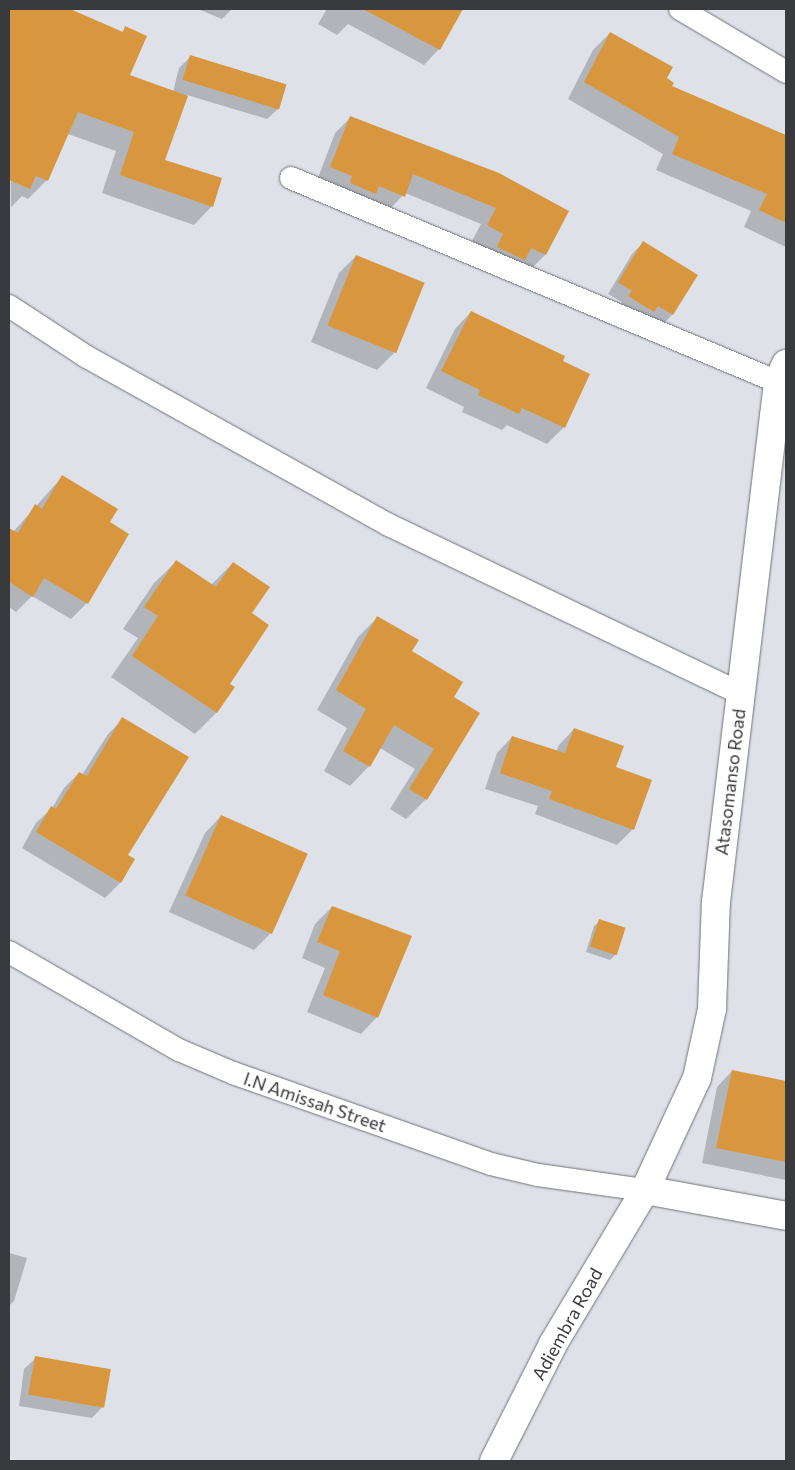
<!DOCTYPE html>
<html>
<head>
<meta charset="utf-8">
<style>
	body { margin:0 }
	#map { position:relative; width:795px; height:1470px; overflow:hidden; background:#dee1e8; font-family:Commissioner,sans-serif }
	div>[style] { position:absolute }
	[style*='--x'] { left:calc(var(--x)*1px); top:calc(var(--y)*1px); width:calc(var(--w)*1px); rotate:calc(var(--a)*1deg) }
	.shadow>* { inset:0; background:#0003 }
	.building>* { inset:0; background:#d8973f; transform-origin:0 0 }
	.roads { filter:drop-shadow(0 0 1px #707278) drop-shadow(0 0 1px #707278) }
	.street>* { height:22px; margin:-11px; padding:0 11px; transform-origin:11px; border-radius:11px; background:#fff }
	.secondary>* { height:28px; margin:-14px; padding:0 14px; transform-origin:14px; border-radius:14px; background:#fff }
	span { translate:-50% -50%; white-space:nowrap; text-align:center; line-height:1.15; -webkit-text-stroke:4px #fff; paint-order:stroke }
	.street-label { font-size:18px; color:#393a3d }
	.frame { position:absolute; inset:0; border:10px solid #393a3d; pointer-events:none }
</style>
</head>
<body>
<div id="map">
	<div class="shadow">
		<i style="clip-path:polygon(9px 9px,67px 9px,121px 33px,126px 28px,128px 76px,173px 92px,179px 68px,191px 56px,285px 84px,279px 108px,267px 119px,187px 95px,163px 161px,212px 206px,194px 225px,102px 193px,116px 151px,68px 134px,47px 180px,28px 199px,22px 196px,11px 207px)"></i>
		<i style="clip-path:polygon(198px 9px,232px 9px,222px 19px)"></i>
		<i style="clip-path:polygon(327px 9px,461px 9px,439px 49px,424px 65px,348px 24px,337px 35px,318px 24px)"></i>
		<i style="clip-path:polygon(610px 33px,671px 86px,786px 136px,786px 247px,744px 227px,751px 211px,656px 170px,663px 154px,568px 99px,593px 50px)"></i>
		<i style="clip-path:polygon(350px 118px,498px 174px,545px 255px,530px 270px,472px 241px,481px 224px,405px 193px,388px 211px,316px 183px,335px 133px)"></i>
		<i style="clip-path:polygon(643px 243px,696px 275px,672px 315px,661px 326px,618px 308px,622px 302px,608px 294px,632px 254px)"></i>
		<i style="clip-path:polygon(356px 256px,394px 353px,377px 370px,311px 342px,339px 273px)"></i>
		<i style="clip-path:polygon(471px 312px,561px 362px,564px 427px,547px 444px,507px 425px,502px 430px,462px 412px,464px 407px,426px 388px,455px 329px)"></i>
		<i style="clip-path:polygon(62px 477px,108px 523px,128px 534px,87px 603px,71px 619px,32px 596px,16px 612px,9px 607px,9px 529px,13px 532px)"></i>
		<i style="clip-path:polygon(176px 562px,211px 585px,233px 563px,250px 613px,216px 713px,195px 734px,111px 677px,138px 638px,123px 629px,154px 583px)"></i>
		<i style="clip-path:polygon(378px 617px,452px 698px,478px 713px,426px 799px,406px 819px,390px 809px,415px 769px,380px 748px,369px 766px,350px 786px,324px 771px,347px 728px,317px 710px,358px 637px)"></i>
		<i style="clip-path:polygon(123px 719px,127px 855px,134px 859px,120px 883px,105px 898px,22px 848px,36px 823px,52px 808px,64px 788px,79px 773px,82px 775px,108px 734px)"></i>
		<i style="clip-path:polygon(574px 729px,615px 768px,650px 781px,632px 830px,617px 845px,535px 814px,538px 806px,485px 789px,497px 753px,512px 737px,556px 752px,559px 745px)"></i>
		<i style="clip-path:polygon(221px 816px,306px 854px,271px 933px,254px 950px,169px 912px,205px 833px)"></i>
		<i style="clip-path:polygon(332px 907px,377px 1017px,361px 1034px,307px 1012px,325px 968px,302px 958px,315px 924px)"></i>
		<i style="clip-path:polygon(600px 921px,616px 954px,610px 960px,586px 952px,594px 926px)"></i>
		<i style="clip-path:polygon(732px 1071px,786px 1082px,786px 1180px,702px 1163px,717px 1087px)"></i>
		<i style="clip-path:polygon(9px 1253px,27px 1258px,14px 1301px,9px 1306px)"></i>
		<i style="clip-path:polygon(36px 1358px,103px 1406px,92px 1418px,19px 1406px,24px 1369px)"></i>
	</div>
	<div class="building">
		<i style="clip-path:polygon(9px 9px,70px 9px,123px 32px,125px 26px,147px 36px,130px 75px,188px 96px,165px 160px,222px 178px,213px 207px,120px 175px,134px 132px,78px 112px,48px 181px,36px 176px,30px 189px,9px 180px)"></i>
		<i style="clip-path:polygon(363px 9px,463px 9px,440px 50px)"></i>
		<i style="clip-path:polygon(610px 32px,673px 67px,667px 78px,674px 83px,672px 86px,786px 135px,786px 223px,759px 210px,767px 194px,672px 154px,679px 137px,584px 82px)"></i>
		<i style="left:190px;top:55px;width:101px;height:26px;rotate:17deg"></i>
		<i style="clip-path:polygon(350px 116px,499px 173px,569px 211px,546px 255px,531px 248px,525px 260px,497px 247px,503px 234px,487px 225px,496px 208px,413px 174px,405px 197px,379px 186px,376px 194px,350px 183px,352px 176px,330px 167px)"></i>
		<i style="clip-path:polygon(643px 241px,698px 275px,673px 315px,658px 306px,654px 312px,628px 296px,632px 291px,618px 282px)"></i>
		<i style="left:356px;top:255px;width:74px;height:76px;rotate:22deg"></i>
		<i style="clip-path:polygon(471px 311px,565px 356px,563px 361px,590px 374px,565px 428px,522px 408px,519px 414px,478px 395px,480px 390px,441px 371px)"></i>
		<i style="clip-path:polygon(62px 475px,118px 509px,110px 522px,129px 534px,88px 604px,44px 578px,33px 597px,9px 582px,9px 528px,18px 533px,35px 504px,42px 509px)"></i>
		<i style="clip-path:polygon(176px 560px,216px 587px,233px 562px,270px 587px,252px 613px,269px 625px,230px 684px,235px 687px,217px 713px,132px 656px,158px 616px,144px 607px)"></i>
		<i style="clip-path:polygon(377px 616px,419px 640px,412px 651px,463px 682px,454px 697px,480px 713px,427px 800px,409px 789px,434px 749px,394px 725px,370px 767px,343px 751px,366px 709px,336px 690px)"></i>
		<i style="clip-path:polygon(122px 717px,189px 757px,128px 855px,135px 859px,121px 883px,36px 832px,51px 806px,56px 809px,79px 772px,87px 776px)"></i>
		<i style="clip-path:polygon(574px 728px,624px 746px,616px 767px,652px 780px,634px 830px,549px 799px,552px 791px,500px 773px,512px 736px,565px 753px)"></i>
		<i style="left:221px;top:815px;width:95px;height:88px;rotate:24deg"></i>
		<i style="clip-path:polygon(332px 906px,412px 936px,378px 1018px,323px 995px,340px 951px,317px 942px)"></i>
		<i style="left:599px;top:919px;width:28px;height:29px;rotate:18deg"></i>
		<i style="clip-path:polygon(732px 1070px,786px 1081px,786px 1162px,716px 1148px)"></i>
		<i style="left:35px;top:1356px;width:77px;height:39px;rotate:10deg"></i>
	</div>
	<div class="roads">
		<div class="street">
			<i style="--x:680;--y:9;--w:123;--a:30.7"></i>
			<i style="--x:291;--y:178;--w:528;--a:22.73"></i>
			<i style="--x:9;--y:306;--w:93;--a:33.2"></i>
			<i style="--x:87;--y:357;--w:346;--a:29.1"></i>
			<i style="--x:389;--y:525;--w:390;--a:25.6"></i>
			<i style="--x:9;--y:952;--w:196;--a:30"></i>
			<i style="--x:179;--y:1050;--w:59;--a:23.1"></i>
			<i style="--x:233;--y:1073;--w:274;--a:19.4"></i>
			<i style="--x:491;--y:1164;--w:48;--a:13.2"></i>
			<i style="--x:538;--y:1175;--w:108;--a:8"></i>
		</div>
		<div class="secondary">
			<i style="--x:645;--y:1190;--w:143;--a:10.4"></i>
			<i style="--x:494;--y:1461;--w:131;--a:-63.2"></i>
			<i style="--x:553;--y:1344;--w:179;--a:-59.1"></i>
			<i style="--x:645;--y:1190;--w:123;--a:-65.1"></i>
			<i style="--x:697;--y:1078;--w:71;--a:-77.7"></i>
			<i style="--x:712;--y:1009;--w:107;--a:-87.9"></i>
			<i style="--x:716;--y:902;--w:489;--a:-83.2"></i>
			<i style="--x:774;--y:416;--w:34;--a:-83"></i>
			<i style="--x:778;--y:382;--w:20;--a:-66"></i>
		</div>
	</div>
	<div class="street-label">
		<span style="left:730px;top:782px;rotate:-83deg">Atasomanso Road</span>
		<span style="left:315px;top:1102px;rotate:19deg">I.N Amissah Street</span>
		<span style="left:567px;top:1324px;rotate:-61deg">Adiembra Road</span>
	</div>
	<div class="frame"></div>
</div>
</body>
</html>
